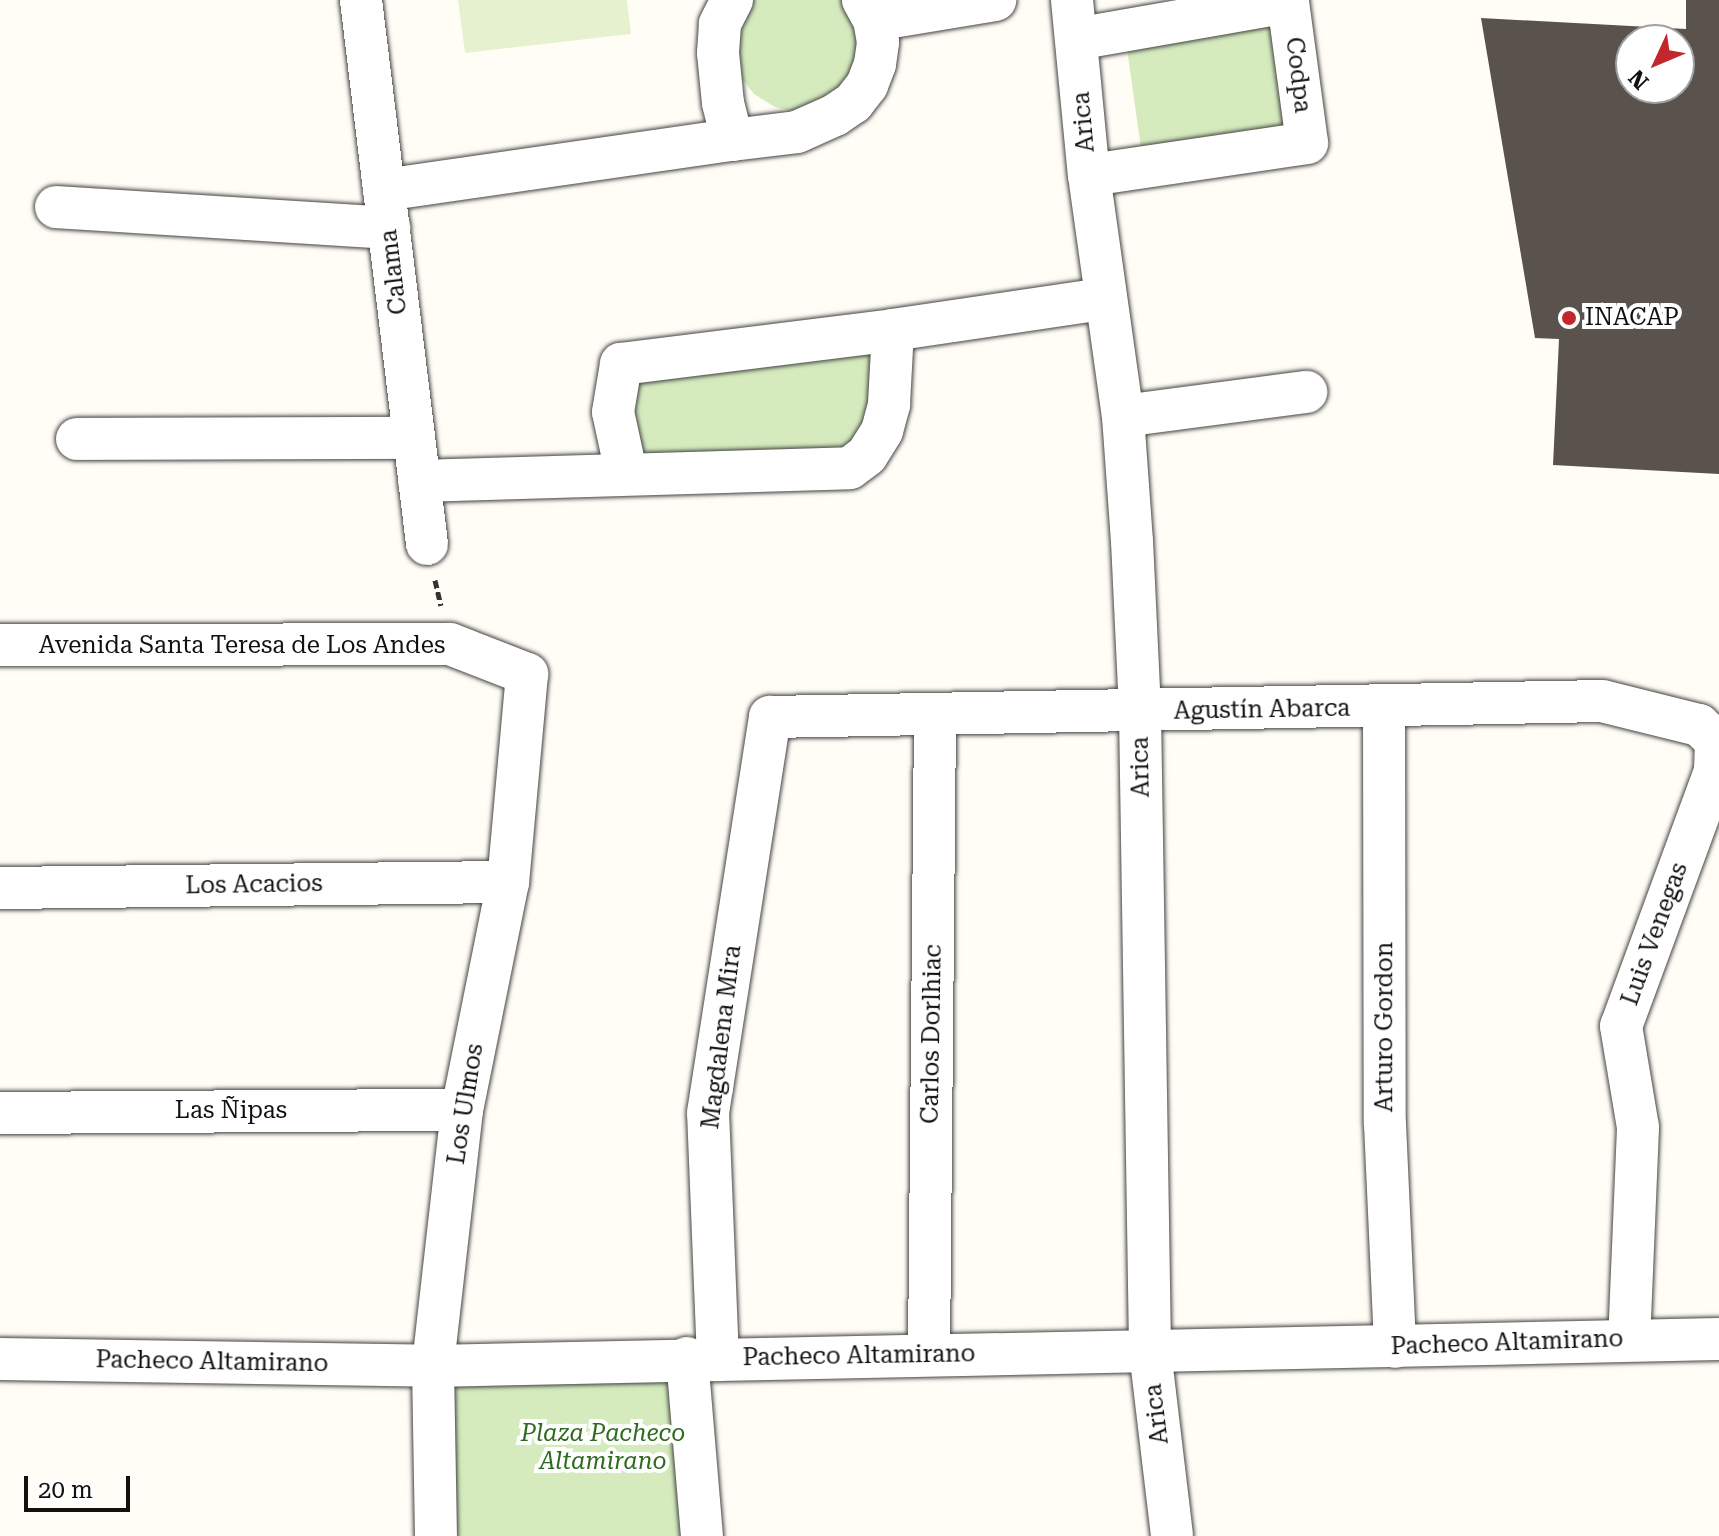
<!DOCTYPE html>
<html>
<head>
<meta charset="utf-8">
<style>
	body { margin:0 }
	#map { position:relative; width:1719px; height:1536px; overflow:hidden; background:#fffdf5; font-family:"Roboto Serif",serif }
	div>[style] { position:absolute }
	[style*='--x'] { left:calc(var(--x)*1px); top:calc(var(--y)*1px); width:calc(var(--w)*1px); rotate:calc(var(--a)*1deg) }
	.green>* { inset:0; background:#d5ebbd; transform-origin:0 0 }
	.pitch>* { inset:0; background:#e6f2cf }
	.building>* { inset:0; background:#5a524d }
	.path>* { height:5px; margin-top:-2.5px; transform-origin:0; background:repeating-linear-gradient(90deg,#333 0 8px,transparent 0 12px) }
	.roads { filter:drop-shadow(0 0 2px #444) drop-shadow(0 0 2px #444) }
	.street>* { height:42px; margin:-21px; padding:0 21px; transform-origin:21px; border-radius:21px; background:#fff }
	.dots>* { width:22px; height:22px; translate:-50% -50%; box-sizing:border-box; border:4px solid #fff; border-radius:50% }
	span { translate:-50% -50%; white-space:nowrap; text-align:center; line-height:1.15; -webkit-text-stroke:8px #fff; paint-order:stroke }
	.street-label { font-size:24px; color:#111 }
	.poi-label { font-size:24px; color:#111 }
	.left { translate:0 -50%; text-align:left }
	.park-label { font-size:24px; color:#2f6b1f; font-style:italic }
	.north { position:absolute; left:1615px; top:24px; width:80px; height:80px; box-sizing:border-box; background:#fff; border:2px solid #a0a0a0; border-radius:50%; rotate:226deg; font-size:22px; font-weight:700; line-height:32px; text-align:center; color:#111 }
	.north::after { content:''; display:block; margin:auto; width:28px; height:36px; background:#c4262e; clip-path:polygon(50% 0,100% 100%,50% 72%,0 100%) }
	.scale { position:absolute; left:24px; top:1476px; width:106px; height:36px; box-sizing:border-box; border:4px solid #111; border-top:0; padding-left:10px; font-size:24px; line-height:28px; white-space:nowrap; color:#111; -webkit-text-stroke:6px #fff; paint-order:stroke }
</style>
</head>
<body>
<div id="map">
	<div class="green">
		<i style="clip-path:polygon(749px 0,846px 0,864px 42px,844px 93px,793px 111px,775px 107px,754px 94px,739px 75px,734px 27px)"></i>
		<i style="left:1285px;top:16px;width:122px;height:161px;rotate:82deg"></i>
		<i style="clip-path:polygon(860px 346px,876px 357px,883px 369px,850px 468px,639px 456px,630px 375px)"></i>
		<i style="left:687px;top:1358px;width:178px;height:254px;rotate:87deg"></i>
	</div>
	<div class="pitch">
		<i style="clip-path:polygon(458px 0,627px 0,631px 34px,465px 53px)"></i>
	</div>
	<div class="building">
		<i style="clip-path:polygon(evenodd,1686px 0,1719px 0,1719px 474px,1553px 465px,1559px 339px,1535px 338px,1481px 18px,1686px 29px,1686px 0,1631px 40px,1679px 40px,1679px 88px,1631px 88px,1631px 40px)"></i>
	</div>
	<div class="path">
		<i style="--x:435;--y:580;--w:26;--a:77"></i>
	</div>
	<div class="roads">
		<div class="street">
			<i style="--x:361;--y:0;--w:548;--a:83.08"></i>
			<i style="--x:732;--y:0;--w:27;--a:117"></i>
			<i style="--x:720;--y:24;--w:29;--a:94"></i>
			<i style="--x:718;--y:53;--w:50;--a:84.3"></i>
			<i style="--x:723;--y:103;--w:38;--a:76"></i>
			<i style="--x:732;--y:140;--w:65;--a:-7"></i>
			<i style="--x:797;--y:132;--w:42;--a:-24.1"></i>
			<i style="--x:835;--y:115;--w:22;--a:-34"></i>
			<i style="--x:853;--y:103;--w:23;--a:-52"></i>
			<i style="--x:867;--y:85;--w:22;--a:-69"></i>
			<i style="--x:875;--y:64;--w:22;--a:-82"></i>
			<i style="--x:878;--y:42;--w:22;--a:-100"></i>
			<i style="--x:874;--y:20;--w:23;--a:-119"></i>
			<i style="--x:1072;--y:0;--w:176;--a:84.5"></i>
			<i style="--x:1089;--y:175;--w:243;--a:82"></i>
			<i style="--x:1123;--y:416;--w:125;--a:85.9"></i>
			<i style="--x:1132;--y:541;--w:171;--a:87.3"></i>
			<i style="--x:1140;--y:712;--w:639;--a:89.1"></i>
			<i style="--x:1150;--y:1351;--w:186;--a:83.2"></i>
			<i style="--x:874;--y:20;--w:123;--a:-9.4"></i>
			<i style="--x:1076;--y:39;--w:215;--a:-9.9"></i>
			<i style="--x:1288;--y:2;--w:142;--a:82.3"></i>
			<i style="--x:1307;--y:143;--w:220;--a:171.6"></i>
			<i style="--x:384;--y:190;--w:352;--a:-8.2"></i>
			<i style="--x:56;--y:207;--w:334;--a:3.6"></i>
			<i style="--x:1123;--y:416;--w:185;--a:-7.5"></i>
			<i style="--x:77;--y:439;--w:337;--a:-0.2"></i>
			<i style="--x:626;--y:472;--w:61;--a:-102.2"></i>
			<i style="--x:613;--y:412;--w:49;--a:-80.5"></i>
			<i style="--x:621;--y:364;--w:274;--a:-7.1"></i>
			<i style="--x:893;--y:330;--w:213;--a:-8.4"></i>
			<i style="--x:419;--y:481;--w:431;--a:-1.7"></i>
			<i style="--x:850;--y:468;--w:21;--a:-37"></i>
			<i style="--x:867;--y:455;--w:28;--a:-58"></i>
			<i style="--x:882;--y:431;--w:28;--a:-75"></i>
			<i style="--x:889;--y:404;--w:74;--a:-86.9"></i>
			<i style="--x:0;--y:645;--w:450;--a:-0.1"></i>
			<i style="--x:450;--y:644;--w:83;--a:21.3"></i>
			<i style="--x:527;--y:674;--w:209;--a:95.2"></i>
			<i style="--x:508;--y:882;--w:233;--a:101.4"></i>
			<i style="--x:462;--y:1110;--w:258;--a:96.5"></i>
			<i style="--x:433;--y:1366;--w:170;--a:89"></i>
			<i style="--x:1384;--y:707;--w:417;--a:89.9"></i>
			<i style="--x:1385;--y:1124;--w:223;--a:87.4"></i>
			<i style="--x:0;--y:888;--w:508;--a:-0.68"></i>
			<i style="--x:0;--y:1113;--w:462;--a:-0.4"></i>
			<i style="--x:929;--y:1354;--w:640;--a:-89.46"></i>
			<i style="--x:687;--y:1358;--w:179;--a:85.2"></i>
			<i style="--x:0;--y:1359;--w:433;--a:0.9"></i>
			<i style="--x:433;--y:1366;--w:1286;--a:-1.2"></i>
			<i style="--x:718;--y:1360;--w:247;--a:-92.3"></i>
			<i style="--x:708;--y:1113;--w:401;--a:-81.1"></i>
			<i style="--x:770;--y:717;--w:832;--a:-1.1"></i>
			<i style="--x:1602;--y:701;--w:100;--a:13.9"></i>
			<i style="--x:1699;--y:725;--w:23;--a:43"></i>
			<i style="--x:1716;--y:741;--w:30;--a:92"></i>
			<i style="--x:1715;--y:771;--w:272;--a:110.2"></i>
			<i style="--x:1621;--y:1026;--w:103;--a:80.5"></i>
			<i style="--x:1638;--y:1128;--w:212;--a:92.4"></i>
		</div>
	</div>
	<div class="dots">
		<i style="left:1569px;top:318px;background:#c4262e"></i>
	</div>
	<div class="street-label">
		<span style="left:1298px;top:75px;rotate:83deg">Codpa</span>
		<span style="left:1084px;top:122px;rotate:-95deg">Arica</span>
		<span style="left:394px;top:272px;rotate:-97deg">Calama</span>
		<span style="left:242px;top:646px">Avenida Santa Teresa de Los Andes</span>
		<span style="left:1262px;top:710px;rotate:-1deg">Agustín Abarca</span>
		<span style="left:1141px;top:767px;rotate:-91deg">Arica</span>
		<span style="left:254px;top:885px;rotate:-1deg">Los Acacios</span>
		<span style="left:1655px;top:934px;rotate:-70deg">Luis Venegas</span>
		<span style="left:1385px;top:1027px;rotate:-90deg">Arturo Gordon</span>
		<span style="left:932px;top:1034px;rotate:-89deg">Carlos Dorlhiac</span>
		<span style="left:722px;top:1037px;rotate:-83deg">Magdalena Mira</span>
		<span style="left:466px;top:1104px;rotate:-81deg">Los Ulmos</span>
		<span style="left:231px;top:1111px">Las Ñipas</span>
		<span style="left:1507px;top:1343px;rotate:-2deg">Pacheco Altamirano</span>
		<span style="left:859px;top:1356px;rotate:-1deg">Pacheco Altamirano</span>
		<span style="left:212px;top:1362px;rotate:1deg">Pacheco Altamirano</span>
		<span style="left:1157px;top:1414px;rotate:-97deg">Arica</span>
	</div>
	<div class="poi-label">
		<span class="left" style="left:1585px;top:318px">INACAP</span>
	</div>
	<div class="park-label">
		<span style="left:603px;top:1448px">Plaza Pacheco<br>Altamirano</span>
	</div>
	<div class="north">N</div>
	<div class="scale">20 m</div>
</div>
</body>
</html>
